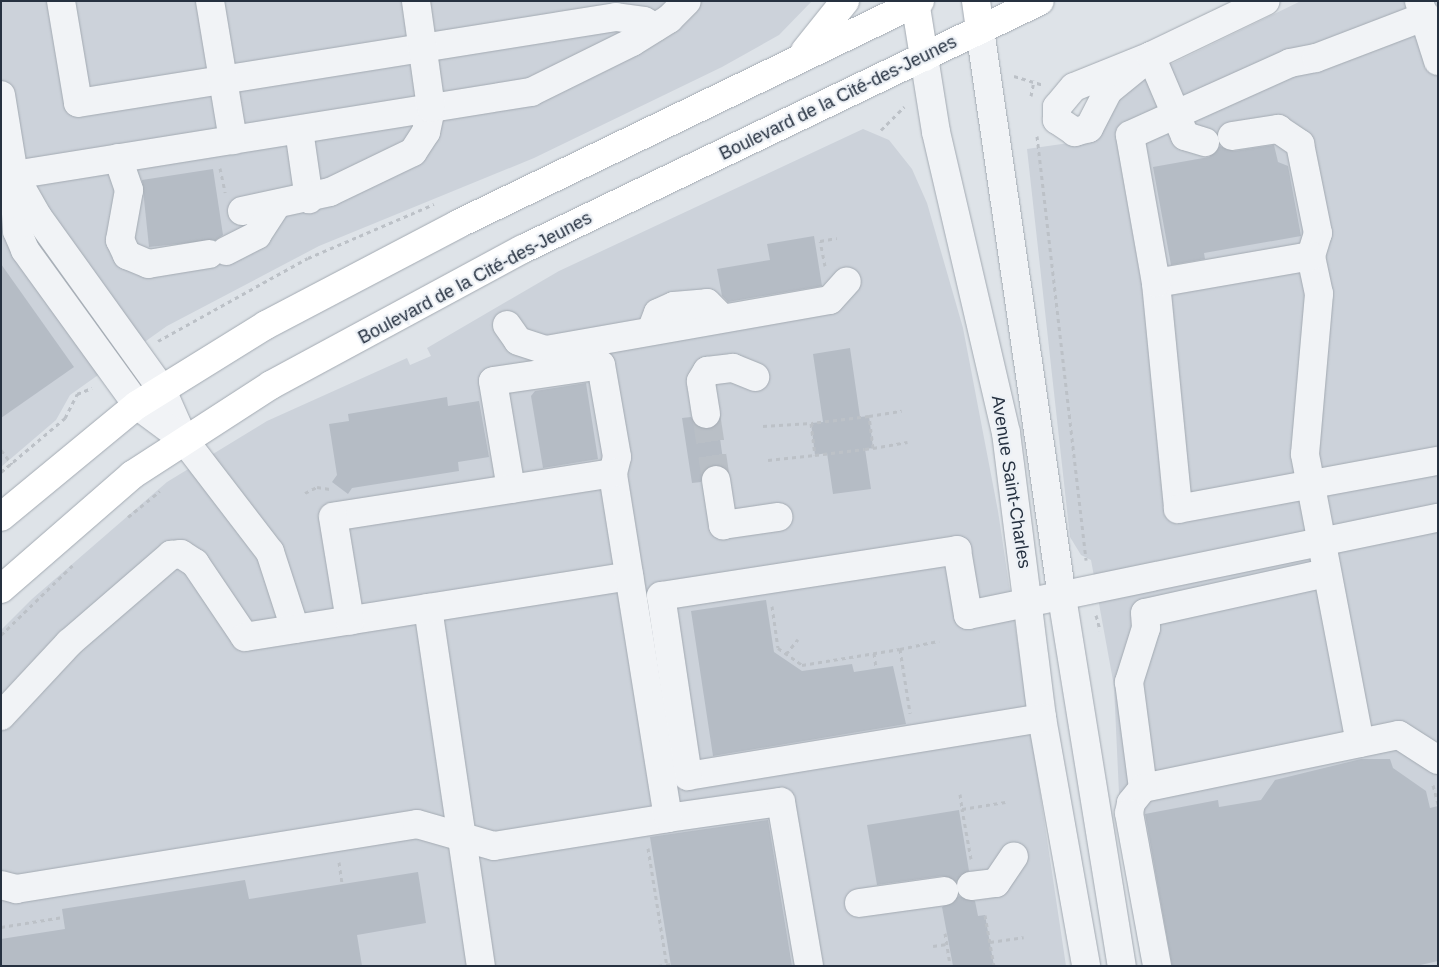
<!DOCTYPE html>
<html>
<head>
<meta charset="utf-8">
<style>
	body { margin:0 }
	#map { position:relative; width:1439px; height:967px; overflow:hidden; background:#dee3e8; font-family:Arial,sans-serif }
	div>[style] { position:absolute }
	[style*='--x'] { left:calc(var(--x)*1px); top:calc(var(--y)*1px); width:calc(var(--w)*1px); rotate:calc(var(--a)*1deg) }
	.built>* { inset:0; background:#ccd2da }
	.building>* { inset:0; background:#b5bcc5 }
	.minor-tunnel>* { height:28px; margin-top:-14px; transform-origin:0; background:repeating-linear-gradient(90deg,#b9bfc6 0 28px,transparent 0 42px) }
	.path>* { height:3px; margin-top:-1.5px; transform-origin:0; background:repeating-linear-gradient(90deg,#bcc1c7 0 4px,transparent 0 8px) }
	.roads { filter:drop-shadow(0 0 1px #a3aab2) drop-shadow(0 0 1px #a3aab2) }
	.minor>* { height:28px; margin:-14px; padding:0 14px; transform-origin:14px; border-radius:14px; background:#f1f3f6 }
	.major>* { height:28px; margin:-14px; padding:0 14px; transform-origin:14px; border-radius:14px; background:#fff }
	span { translate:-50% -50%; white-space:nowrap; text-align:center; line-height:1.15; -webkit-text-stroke:4.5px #edf1f6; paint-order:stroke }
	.street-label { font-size:18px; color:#263140 }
	.frame { position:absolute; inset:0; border:2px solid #263140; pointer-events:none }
</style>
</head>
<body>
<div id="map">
	<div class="built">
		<i style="clip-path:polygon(1px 1px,812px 1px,779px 35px,722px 67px,534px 158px,319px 246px,167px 326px,70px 395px,56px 420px,1px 467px)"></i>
		<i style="clip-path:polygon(1301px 1px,1438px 1px,1438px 966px,1142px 966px,1120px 815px,1114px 686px,1091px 560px,1081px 555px,1070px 537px,1027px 149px,1097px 139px,1111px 103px,1134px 82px)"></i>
		<i style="clip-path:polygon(863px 129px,889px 140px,912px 169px,927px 203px,963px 328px,998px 511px,1066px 966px,1px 966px,1px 630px,32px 599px,167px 482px,267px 421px,407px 358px,410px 365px,431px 356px,427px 348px,559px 271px)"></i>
	</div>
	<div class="building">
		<i style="clip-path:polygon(1274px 145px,1278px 162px,1288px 166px,1301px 236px,1204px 253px,1205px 259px,1171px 265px,1153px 167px,1209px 157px,1220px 146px,1234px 151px)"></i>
		<i style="clip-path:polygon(213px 169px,223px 235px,216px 240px,149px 247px,142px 180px)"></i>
		<i style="clip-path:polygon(814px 236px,822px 286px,728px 302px,722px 296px,717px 269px,770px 260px,767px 244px)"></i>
		<i style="clip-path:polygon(1px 264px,74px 367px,1px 418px)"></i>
		<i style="clip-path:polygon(850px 348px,860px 417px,869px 416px,873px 448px,865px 449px,871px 489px,833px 494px,827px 453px,815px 455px,811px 423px,823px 422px,813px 354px)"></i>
		<i style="clip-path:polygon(586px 383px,598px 459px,543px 468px,531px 396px,535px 391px)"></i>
		<i style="clip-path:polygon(447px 397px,448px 406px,479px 401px,489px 457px,458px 462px,459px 471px,352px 488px,348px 494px,332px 482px,337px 475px,329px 424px,349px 421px,348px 414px)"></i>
		<i style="clip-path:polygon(691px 417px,701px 429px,718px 424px,724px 467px,707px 468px,701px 482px,692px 483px,682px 418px)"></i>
		<i style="clip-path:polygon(766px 600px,774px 652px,802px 671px,852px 664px,854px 672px,893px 666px,906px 724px,713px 756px,691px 611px)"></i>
		<i style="clip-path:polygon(1361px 759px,1390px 759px,1393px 768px,1426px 791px,1430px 808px,1438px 806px,1438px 961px,1416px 966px,1172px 966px,1145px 814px,1218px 800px,1219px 807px,1261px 800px,1275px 780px)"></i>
		<i style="clip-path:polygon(959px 810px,969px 871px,956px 882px,942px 876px,877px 885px,867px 825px)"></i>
		<i style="clip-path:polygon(768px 820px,792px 966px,671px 966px,650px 837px)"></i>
		<i style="clip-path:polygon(418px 872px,426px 923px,357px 935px,362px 966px,1px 966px,1px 939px,65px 929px,62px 909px,245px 880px,249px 899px)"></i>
		<i style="clip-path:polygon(959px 896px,975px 901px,978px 916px,985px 915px,994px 966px,953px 966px,942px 907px)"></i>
	</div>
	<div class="minor-tunnel">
		<i style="--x:706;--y:414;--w:67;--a:81.4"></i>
	</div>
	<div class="path">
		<i style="--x:1014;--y:76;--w:30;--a:17"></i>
		<i style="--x:1031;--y:96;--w:16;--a:-79"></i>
		<i style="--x:881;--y:130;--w:33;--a:-45"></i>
		<i style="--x:1037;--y:136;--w:427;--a:83.4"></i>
		<i style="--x:220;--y:168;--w:25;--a:78"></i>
		<i style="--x:825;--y:266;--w:25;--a:-101"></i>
		<i style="--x:820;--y:241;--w:17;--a:-10"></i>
		<i style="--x:158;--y:341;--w:171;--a:-29"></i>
		<i style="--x:308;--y:258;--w:137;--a:-23.2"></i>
		<i style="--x:869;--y:416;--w:33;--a:-9"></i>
		<i style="--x:763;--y:426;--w:48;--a:-3.6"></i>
		<i style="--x:873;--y:448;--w:32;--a:-97"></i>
		<i style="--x:869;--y:416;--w:58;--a:173.1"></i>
		<i style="--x:811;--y:423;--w:32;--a:83"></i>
		<i style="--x:815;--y:455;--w:50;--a:-6.8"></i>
		<i style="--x:865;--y:449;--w:8;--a:-7"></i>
		<i style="--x:873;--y:448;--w:35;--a:-10"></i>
		<i style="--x:1;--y:450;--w:18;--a:52"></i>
		<i style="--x:768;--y:460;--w:47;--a:-6.1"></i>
		<i style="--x:1;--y:472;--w:84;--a:-40.2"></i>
		<i style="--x:65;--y:418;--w:27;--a:-63"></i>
		<i style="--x:77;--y:394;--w:16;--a:-22"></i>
		<i style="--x:305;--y:493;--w:13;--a:-27"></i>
		<i style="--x:317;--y:487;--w:13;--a:9"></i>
		<i style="--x:128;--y:517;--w:41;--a:-39.1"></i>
		<i style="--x:772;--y:606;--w:42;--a:81.9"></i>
		<i style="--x:778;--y:648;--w:29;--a:35"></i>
		<i style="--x:802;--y:665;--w:99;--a:-9.3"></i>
		<i style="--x:900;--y:649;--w:65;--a:81.1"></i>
		<i style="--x:1096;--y:615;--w:16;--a:75"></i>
		<i style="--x:1;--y:635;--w:102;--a:-44.2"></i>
		<i style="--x:900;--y:649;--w:40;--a:-12"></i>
		<i style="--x:874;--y:653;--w:15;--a:82"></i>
		<i style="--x:786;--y:654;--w:19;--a:-51"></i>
		<i style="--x:1433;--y:785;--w:20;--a:75"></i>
		<i style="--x:960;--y:794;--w:15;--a:82"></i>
		<i style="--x:648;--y:848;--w:120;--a:80.9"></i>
		<i style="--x:971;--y:859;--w:51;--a:-100.2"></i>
		<i style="--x:962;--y:809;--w:44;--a:-9.2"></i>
		<i style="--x:339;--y:862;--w:22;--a:82"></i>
		<i style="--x:985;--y:915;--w:52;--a:80"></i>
		<i style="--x:1;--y:927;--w:63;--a:-9.2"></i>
		<i style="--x:945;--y:933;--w:33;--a:81"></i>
		<i style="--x:990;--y:942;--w:34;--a:-8"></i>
		<i style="--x:933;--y:946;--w:14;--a:-8"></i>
		<i style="--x:658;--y:966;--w:13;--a:-9"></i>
	</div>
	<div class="roads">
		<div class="minor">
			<i style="--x:61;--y:1;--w:103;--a:80.5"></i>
			<i style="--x:78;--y:103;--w:545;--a:-9.08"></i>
			<i style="--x:616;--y:17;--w:28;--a:8"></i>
			<i style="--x:644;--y:21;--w:13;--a:29"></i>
			<i style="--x:210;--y:1;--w:141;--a:80.6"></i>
			<i style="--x:1419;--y:1;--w:63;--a:72.4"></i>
			<i style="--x:980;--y:30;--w:573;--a:81.77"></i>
			<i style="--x:1062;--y:597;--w:374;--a:80.8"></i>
			<i style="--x:1151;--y:56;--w:55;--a:140.9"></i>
			<i style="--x:1108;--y:91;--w:42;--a:117.2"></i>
			<i style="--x:1089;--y:128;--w:15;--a:164"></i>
			<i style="--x:1075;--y:132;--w:22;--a:-146"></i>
			<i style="--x:1057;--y:120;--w:13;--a:-90"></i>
			<i style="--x:1057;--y:107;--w:26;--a:-50"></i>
			<i style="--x:1074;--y:87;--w:83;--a:-21.9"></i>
			<i style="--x:1151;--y:56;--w:127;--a:-25.6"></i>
			<i style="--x:1151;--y:56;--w:87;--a:67"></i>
			<i style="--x:1185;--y:136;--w:21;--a:17"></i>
			<i style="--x:924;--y:57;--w:76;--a:80.9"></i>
			<i style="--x:936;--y:132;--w:309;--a:76.9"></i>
			<i style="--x:1006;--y:433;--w:287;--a:82.8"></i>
			<i style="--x:1042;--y:718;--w:252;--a:79.9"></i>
			<i style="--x:1;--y:95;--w:81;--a:80.8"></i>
			<i style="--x:14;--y:175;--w:524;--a:-9.12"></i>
			<i style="--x:531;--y:92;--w:113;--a:-26.3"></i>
			<i style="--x:632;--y:42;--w:44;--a:-31.9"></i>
			<i style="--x:669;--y:19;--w:25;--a:-45"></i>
			<i style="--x:299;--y:130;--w:70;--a:81.8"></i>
			<i style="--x:1232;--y:136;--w:47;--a:-8.7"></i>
			<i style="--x:1278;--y:129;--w:27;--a:34"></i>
			<i style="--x:1300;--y:144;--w:91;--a:78.6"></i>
			<i style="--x:1318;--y:233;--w:24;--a:107"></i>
			<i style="--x:118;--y:158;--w:34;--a:71"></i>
			<i style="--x:129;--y:190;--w:51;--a:100.2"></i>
			<i style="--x:120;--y:240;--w:17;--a:65"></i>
			<i style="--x:127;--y:255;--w:23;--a:23"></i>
			<i style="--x:148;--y:264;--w:62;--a:-9.3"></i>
			<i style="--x:14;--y:175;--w:48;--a:60.3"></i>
			<i style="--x:38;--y:217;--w:211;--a:54.3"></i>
			<i style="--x:161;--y:388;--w:57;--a:66.1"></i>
			<i style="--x:184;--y:440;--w:141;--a:52.5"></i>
			<i style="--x:270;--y:552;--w:81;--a:72"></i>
			<i style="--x:14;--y:178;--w:53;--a:86.8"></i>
			<i style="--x:17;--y:231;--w:21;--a:67"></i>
			<i style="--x:25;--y:250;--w:191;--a:54.1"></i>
			<i style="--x:137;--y:405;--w:57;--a:36.5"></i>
			<i style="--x:242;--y:211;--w:90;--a:-12.2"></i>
			<i style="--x:330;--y:192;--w:92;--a:-25.7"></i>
			<i style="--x:413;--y:152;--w:24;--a:-57"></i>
			<i style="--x:426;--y:132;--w:25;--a:-78"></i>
			<i style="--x:431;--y:108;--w:108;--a:-98"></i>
			<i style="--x:226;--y:251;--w:35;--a:-27"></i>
			<i style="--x:257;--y:235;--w:35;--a:-57"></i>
			<i style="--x:1156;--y:283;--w:227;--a:84.4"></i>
			<i style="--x:1178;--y:509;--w:264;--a:-10.5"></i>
			<i style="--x:507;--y:325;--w:19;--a:55"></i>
			<i style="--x:518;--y:341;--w:29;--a:18"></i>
			<i style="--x:546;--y:350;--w:288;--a:-10"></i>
			<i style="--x:830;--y:300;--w:25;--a:-48"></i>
			<i style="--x:651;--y:331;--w:19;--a:-69"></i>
			<i style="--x:658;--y:313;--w:17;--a:-24"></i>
			<i style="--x:674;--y:306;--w:33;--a:-5"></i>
			<i style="--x:707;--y:303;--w:21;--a:45"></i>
			<i style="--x:706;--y:414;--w:33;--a:-99"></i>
			<i style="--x:701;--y:381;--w:12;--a:-59"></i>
			<i style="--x:707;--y:371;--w:26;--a:-7"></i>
			<i style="--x:733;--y:368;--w:24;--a:22"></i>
			<i style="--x:716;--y:480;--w:46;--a:81.2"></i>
			<i style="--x:723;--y:525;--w:56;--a:-8.3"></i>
			<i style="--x:511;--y:489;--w:109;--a:-99.5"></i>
			<i style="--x:493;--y:381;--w:109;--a:-8.4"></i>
			<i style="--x:601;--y:365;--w:93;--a:80.1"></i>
			<i style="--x:617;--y:457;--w:16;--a:104"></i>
			<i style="--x:1326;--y:573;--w:185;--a:167.5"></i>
			<i style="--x:1145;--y:613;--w:15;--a:86"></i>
			<i style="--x:1146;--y:628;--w:57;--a:107.5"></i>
			<i style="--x:1129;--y:682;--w:107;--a:82.5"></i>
			<i style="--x:1143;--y:788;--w:261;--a:-11.7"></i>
			<i style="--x:1399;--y:735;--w:46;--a:32.7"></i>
			<i style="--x:428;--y:608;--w:362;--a:81.6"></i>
			<i style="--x:1;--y:716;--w:100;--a:-47"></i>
			<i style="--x:69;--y:643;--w:135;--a:-40.8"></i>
			<i style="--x:171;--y:555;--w:10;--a:-6"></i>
			<i style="--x:181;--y:554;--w:17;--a:33"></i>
			<i style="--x:195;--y:563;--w:89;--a:56"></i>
			<i style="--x:245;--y:637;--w:389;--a:-9"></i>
			<i style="--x:1042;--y:718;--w:359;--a:170.7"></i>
			<i style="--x:688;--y:776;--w:182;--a:-98.5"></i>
			<i style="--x:661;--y:596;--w:300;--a:-8.8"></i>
			<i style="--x:957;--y:550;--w:66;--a:80.4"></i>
			<i style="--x:968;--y:615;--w:480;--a:-11.7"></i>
			<i style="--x:1360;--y:743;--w:294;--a:-100.8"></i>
			<i style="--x:1305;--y:454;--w:161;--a:-85"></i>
			<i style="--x:1319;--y:294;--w:39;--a:-102"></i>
			<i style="--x:1311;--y:256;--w:157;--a:170.1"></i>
			<i style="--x:1156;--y:283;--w:150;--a:-100"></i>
			<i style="--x:1130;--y:135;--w:175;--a:-24.2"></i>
			<i style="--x:1290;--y:63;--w:26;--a:-11"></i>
			<i style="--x:1316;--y:58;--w:118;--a:-20.9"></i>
			<i style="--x:1143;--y:788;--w:19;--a:129"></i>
			<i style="--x:1131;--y:803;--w:10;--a:101"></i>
			<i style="--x:1129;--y:813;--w:156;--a:79.6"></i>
			<i style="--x:668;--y:818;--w:114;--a:-8.1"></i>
			<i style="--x:781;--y:802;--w:166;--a:80.3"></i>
			<i style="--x:1;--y:885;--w:16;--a:15"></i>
			<i style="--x:16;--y:889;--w:406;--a:-9.2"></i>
			<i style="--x:417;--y:824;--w:80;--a:15.9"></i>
			<i style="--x:494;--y:846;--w:176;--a:-9.1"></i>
			<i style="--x:668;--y:818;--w:349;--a:-99.1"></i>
			<i style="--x:613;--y:473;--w:283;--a:171.1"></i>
			<i style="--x:333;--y:517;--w:105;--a:80.7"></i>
			<i style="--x:971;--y:886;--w:25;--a:-7"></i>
			<i style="--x:996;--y:883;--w:32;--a:-56"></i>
			<i style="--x:859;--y:903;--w:86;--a:-8"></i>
		</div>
		<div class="major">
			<i style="--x:915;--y:1;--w:57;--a:80.9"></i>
			<i style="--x:976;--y:1;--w:29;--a:82"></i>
			<i style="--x:805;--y:51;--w:64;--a:-51.3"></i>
			<i style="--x:1;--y:517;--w:176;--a:-39.5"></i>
			<i style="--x:137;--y:405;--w:152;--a:-31.8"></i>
			<i style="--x:266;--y:325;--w:217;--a:-27.7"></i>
			<i style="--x:458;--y:224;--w:513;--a:-25.77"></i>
			<i style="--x:1;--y:589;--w:174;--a:-41"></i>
			<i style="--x:132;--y:475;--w:166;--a:-32.9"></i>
			<i style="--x:271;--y:385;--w:286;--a:-28.4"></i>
			<i style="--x:523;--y:249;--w:573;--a:-25.63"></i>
		</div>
	</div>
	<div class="street-label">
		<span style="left:838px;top:98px;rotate:-26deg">Boulevard de la Cité-des-Jeunes</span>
		<span style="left:475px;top:278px;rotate:-28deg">Boulevard de la Cité-des-Jeunes</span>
		<span style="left:1011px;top:482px;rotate:81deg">Avenue Saint-Charles</span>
	</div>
	<div class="frame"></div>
</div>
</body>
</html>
